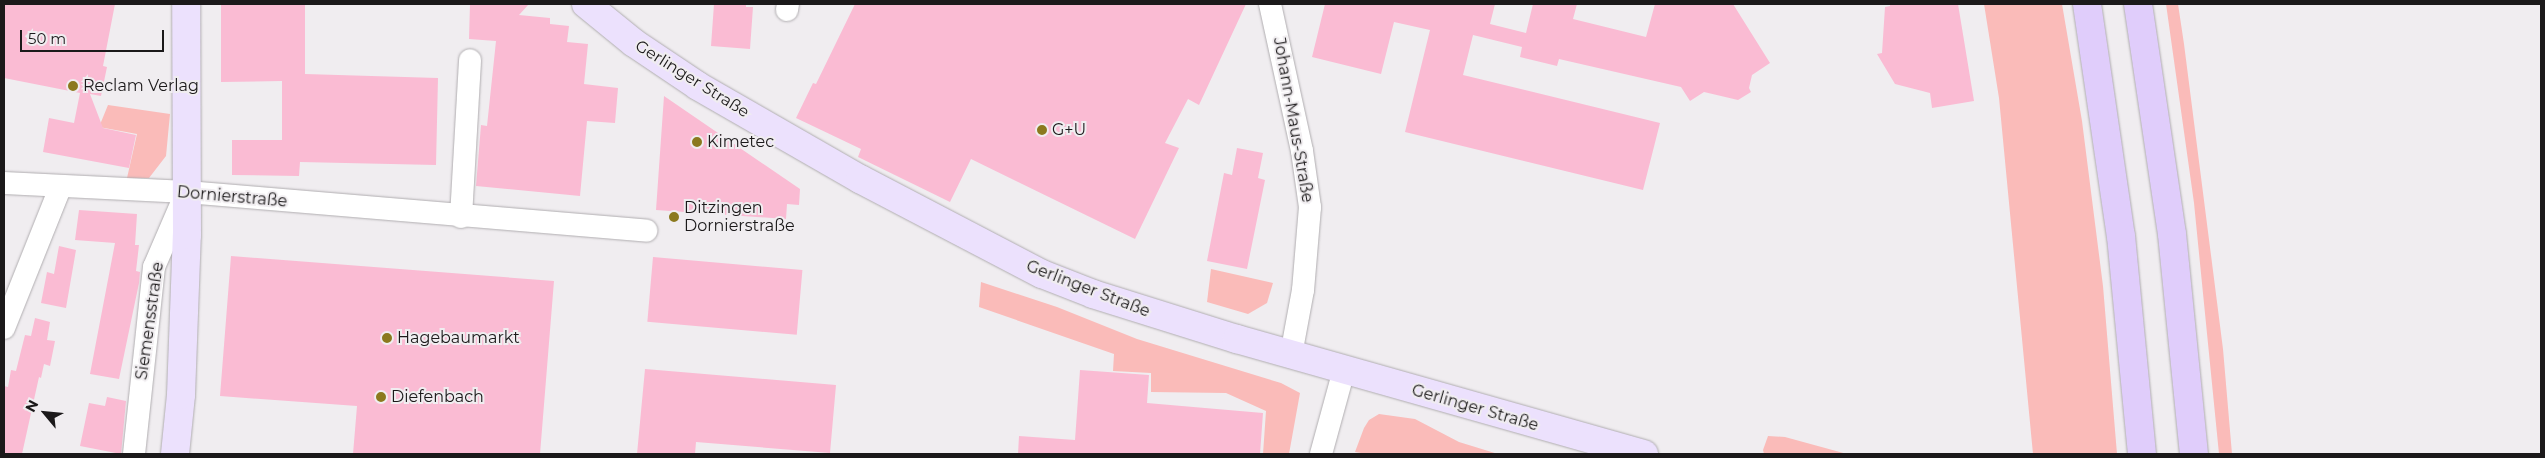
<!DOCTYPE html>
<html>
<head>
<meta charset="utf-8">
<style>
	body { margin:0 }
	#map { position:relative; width:2545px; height:458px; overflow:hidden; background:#f0edf0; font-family:Montserrat,sans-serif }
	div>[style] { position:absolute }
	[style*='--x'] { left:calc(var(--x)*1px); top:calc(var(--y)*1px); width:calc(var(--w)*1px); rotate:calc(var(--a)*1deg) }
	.green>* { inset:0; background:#fabbb9 }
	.building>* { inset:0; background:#fabbd3; transform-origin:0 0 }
	.roads { filter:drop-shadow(0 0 1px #b0adb0) drop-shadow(0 0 1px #b0adb0) }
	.minor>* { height:22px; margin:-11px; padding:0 11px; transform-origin:11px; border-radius:11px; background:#fff }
	.major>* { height:28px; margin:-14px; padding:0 14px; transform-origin:14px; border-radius:14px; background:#ece1fd }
	.highway>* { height:28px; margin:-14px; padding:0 14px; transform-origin:14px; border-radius:14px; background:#e0cdfb }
	.dots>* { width:14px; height:14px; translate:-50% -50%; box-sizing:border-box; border:2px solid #f0edf0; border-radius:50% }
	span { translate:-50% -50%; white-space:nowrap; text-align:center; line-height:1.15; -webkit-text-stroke:4px #f0edf0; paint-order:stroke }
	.street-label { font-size:16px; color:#1b191a }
	.poi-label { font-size:16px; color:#1b191a }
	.left { translate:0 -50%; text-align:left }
	.frame { position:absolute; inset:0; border:5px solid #1b191a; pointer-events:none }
	.north { position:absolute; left:20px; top:388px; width:50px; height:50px; -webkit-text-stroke:4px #f0edf0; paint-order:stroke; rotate:298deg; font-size:14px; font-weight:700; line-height:20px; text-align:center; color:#1b191a }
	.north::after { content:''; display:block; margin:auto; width:18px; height:22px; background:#1b191a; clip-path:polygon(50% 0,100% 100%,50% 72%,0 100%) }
	.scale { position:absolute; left:20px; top:30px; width:144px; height:22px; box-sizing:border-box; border:2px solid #1b191a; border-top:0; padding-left:6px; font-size:15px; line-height:18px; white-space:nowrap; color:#1b191a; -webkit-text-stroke:4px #f0edf0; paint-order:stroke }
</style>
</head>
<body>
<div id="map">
	<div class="green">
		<i style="clip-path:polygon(1984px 4px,2062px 4px,2082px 121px,2103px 286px,2117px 454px,2033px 454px,1999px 98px)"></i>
		<i style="clip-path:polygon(2166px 4px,2178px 4px,2184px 44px,2223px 349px,2232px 454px,2219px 454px,2194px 203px)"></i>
		<i style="clip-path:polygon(108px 105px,170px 114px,166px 156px,149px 178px,127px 178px,137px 134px,99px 127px)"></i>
		<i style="clip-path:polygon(1211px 269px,1273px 283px,1267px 303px,1248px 314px,1207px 302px)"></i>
		<i style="clip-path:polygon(981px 282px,1057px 307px,1137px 339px,1281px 383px,1300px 393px,1289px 454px,1263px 454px,1266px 411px,1226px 393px,1151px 392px,1151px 373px,1113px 371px,1114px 354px,979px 307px)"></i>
		<i style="clip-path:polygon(1379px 414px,1415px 419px,1459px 442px,1498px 454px,1367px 454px,1355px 452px,1364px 428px,1369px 420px)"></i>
		<i style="clip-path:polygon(1768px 436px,1785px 437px,1847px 454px,1764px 454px,1763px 450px)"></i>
	</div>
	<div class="building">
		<i style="clip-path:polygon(4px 4px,115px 4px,103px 66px,107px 67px,101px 96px,90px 94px,103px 128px,136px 135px,129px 168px,43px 152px,49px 118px,74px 123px,80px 93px,4px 78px)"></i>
		<i style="clip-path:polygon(221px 4px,305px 4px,305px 74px,438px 78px,436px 165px,300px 162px,299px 176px,232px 175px,232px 140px,282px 140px,282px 81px,221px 82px)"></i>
		<i style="clip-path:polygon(470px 4px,529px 4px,519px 15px,550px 18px,550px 24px,569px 26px,567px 42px,588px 44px,584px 84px,618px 88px,615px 123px,587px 121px,580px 196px,476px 186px,481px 125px,487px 126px,496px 41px,469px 39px)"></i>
		<i style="clip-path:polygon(714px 4px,746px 4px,746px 7px,753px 7px,750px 49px,711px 46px)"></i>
		<i style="clip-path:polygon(855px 4px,1246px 4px,1199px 105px,1188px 99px,1165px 143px,1179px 148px,1135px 239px,971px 159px,950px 202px,858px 157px,861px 149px,796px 118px,813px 83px,816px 84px)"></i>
		<i style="clip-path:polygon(1325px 4px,1495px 4px,1490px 24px,1526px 33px,1533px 4px,1577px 4px,1573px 19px,1646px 37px,1655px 4px,1733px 4px,1770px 63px,1752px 75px,1749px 88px,1751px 92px,1738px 100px,1704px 92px,1690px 101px,1681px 87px,1559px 59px,1557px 66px,1520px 57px,1522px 47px,1473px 35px,1463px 75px,1660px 123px,1643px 190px,1405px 132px,1430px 30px,1394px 22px,1381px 74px,1312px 57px)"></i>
		<i style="clip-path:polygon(1890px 4px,1958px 4px,1974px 101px,1932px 108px,1930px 93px,1895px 84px,1877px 54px,1882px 53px,1885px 7px,1890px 6px)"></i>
		<i style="clip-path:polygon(664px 96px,800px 189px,799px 205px,787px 204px,786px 219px,656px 210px)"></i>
		<i style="clip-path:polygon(1237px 148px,1263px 153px,1258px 178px,1265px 180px,1247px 269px,1207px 261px,1224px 173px,1232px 175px)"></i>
		<i style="clip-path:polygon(79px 210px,137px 214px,135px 245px,139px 245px,136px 271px,140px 272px,139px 283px,119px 379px,90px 374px,115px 243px,75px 240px)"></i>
		<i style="clip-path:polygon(59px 246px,76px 250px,66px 308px,41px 303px,47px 272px,54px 274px)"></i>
		<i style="clip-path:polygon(231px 256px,554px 281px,540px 454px,353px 454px,357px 406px,220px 396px)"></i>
		<i style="left:653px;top:257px;width:150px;height:65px;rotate:5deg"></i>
		<i style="clip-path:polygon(35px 318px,50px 322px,47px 340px,55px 341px,50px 366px,44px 364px,41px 378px,39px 377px,22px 454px,4px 454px,4px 386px,8px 387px,11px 370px,16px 371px,25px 335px,31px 336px)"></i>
		<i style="clip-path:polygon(645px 369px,836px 385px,830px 453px,696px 442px,695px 454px,637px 454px)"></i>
		<i style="clip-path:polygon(1080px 370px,1149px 375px,1147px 403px,1263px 413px,1260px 454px,1018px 454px,1019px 436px,1075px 440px)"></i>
		<i style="clip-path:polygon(107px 397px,126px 401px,121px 454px,80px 446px,89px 403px,105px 406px)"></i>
	</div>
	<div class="roads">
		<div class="minor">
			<i style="--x:1270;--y:4;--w:150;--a:77.7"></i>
			<i style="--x:1302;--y:151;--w:57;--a:81.9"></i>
			<i style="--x:1310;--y:207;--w:83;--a:94.8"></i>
			<i style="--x:1303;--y:290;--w:66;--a:100.5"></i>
			<i style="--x:787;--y:10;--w:6;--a:-81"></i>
			<i style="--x:4;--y:183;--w:182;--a:2.8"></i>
			<i style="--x:186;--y:192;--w:462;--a:4.8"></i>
			<i style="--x:461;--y:217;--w:157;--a:-86.7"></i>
			<i style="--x:4;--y:328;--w:151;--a:-68.2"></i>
			<i style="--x:134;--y:454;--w:188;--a:-83.9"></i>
			<i style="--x:154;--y:267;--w:81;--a:-66.6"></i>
			<i style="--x:1321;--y:454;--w:87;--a:-74.7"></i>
		</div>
		<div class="major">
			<i style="--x:586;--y:4;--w:62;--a:39.1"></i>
			<i style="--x:634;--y:43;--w:77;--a:33.9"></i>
			<i style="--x:698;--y:86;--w:187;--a:29.9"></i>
			<i style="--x:860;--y:179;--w:205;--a:27.6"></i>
			<i style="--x:1042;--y:274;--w:55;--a:21.4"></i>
			<i style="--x:1093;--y:294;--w:151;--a:17.4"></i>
			<i style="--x:1237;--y:339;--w:423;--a:15.8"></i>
			<i style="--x:175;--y:454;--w:59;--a:-84.2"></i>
			<i style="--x:181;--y:395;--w:160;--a:-87.9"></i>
			<i style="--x:187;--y:235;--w:231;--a:-90.2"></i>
		</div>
		<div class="highway">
			<i style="--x:2087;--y:4;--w:234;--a:81.7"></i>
			<i style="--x:2121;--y:236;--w:219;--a:84.5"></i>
			<i style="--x:2138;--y:4;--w:232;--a:81.6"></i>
			<i style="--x:2172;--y:234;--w:221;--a:84.3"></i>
		</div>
	</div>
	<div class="dots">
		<i style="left:73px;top:86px;background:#8b791e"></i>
		<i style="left:1042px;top:130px;background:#8b791e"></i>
		<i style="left:697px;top:142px;background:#8b791e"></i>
		<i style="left:674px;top:217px;background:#8b791e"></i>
		<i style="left:387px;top:338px;background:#8b791e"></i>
		<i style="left:381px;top:397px;background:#8b791e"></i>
	</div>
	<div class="street-label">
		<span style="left:692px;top:79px;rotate:32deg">Gerlinger Straße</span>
		<span style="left:1293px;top:120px;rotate:80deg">Johann-Maus-Straße</span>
		<span style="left:232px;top:197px;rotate:5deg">Dornierstraße</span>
		<span style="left:1088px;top:289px;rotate:21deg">Gerlinger Straße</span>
		<span style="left:150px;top:321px;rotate:-82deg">Siemensstraße</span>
		<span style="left:1475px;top:408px;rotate:16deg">Gerlinger Straße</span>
	</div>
	<div class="poi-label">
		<span class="left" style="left:83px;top:86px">Reclam Verlag</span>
		<span class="left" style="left:1052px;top:130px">G+U</span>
		<span class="left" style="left:707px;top:142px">Kimetec</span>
		<span class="left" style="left:684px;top:217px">Ditzingen<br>Dornierstraße</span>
		<span class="left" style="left:397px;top:338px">Hagebaumarkt</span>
		<span class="left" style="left:391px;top:397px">Diefenbach</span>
	</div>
	<div class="frame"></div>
	<div class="north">N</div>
	<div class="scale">50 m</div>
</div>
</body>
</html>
